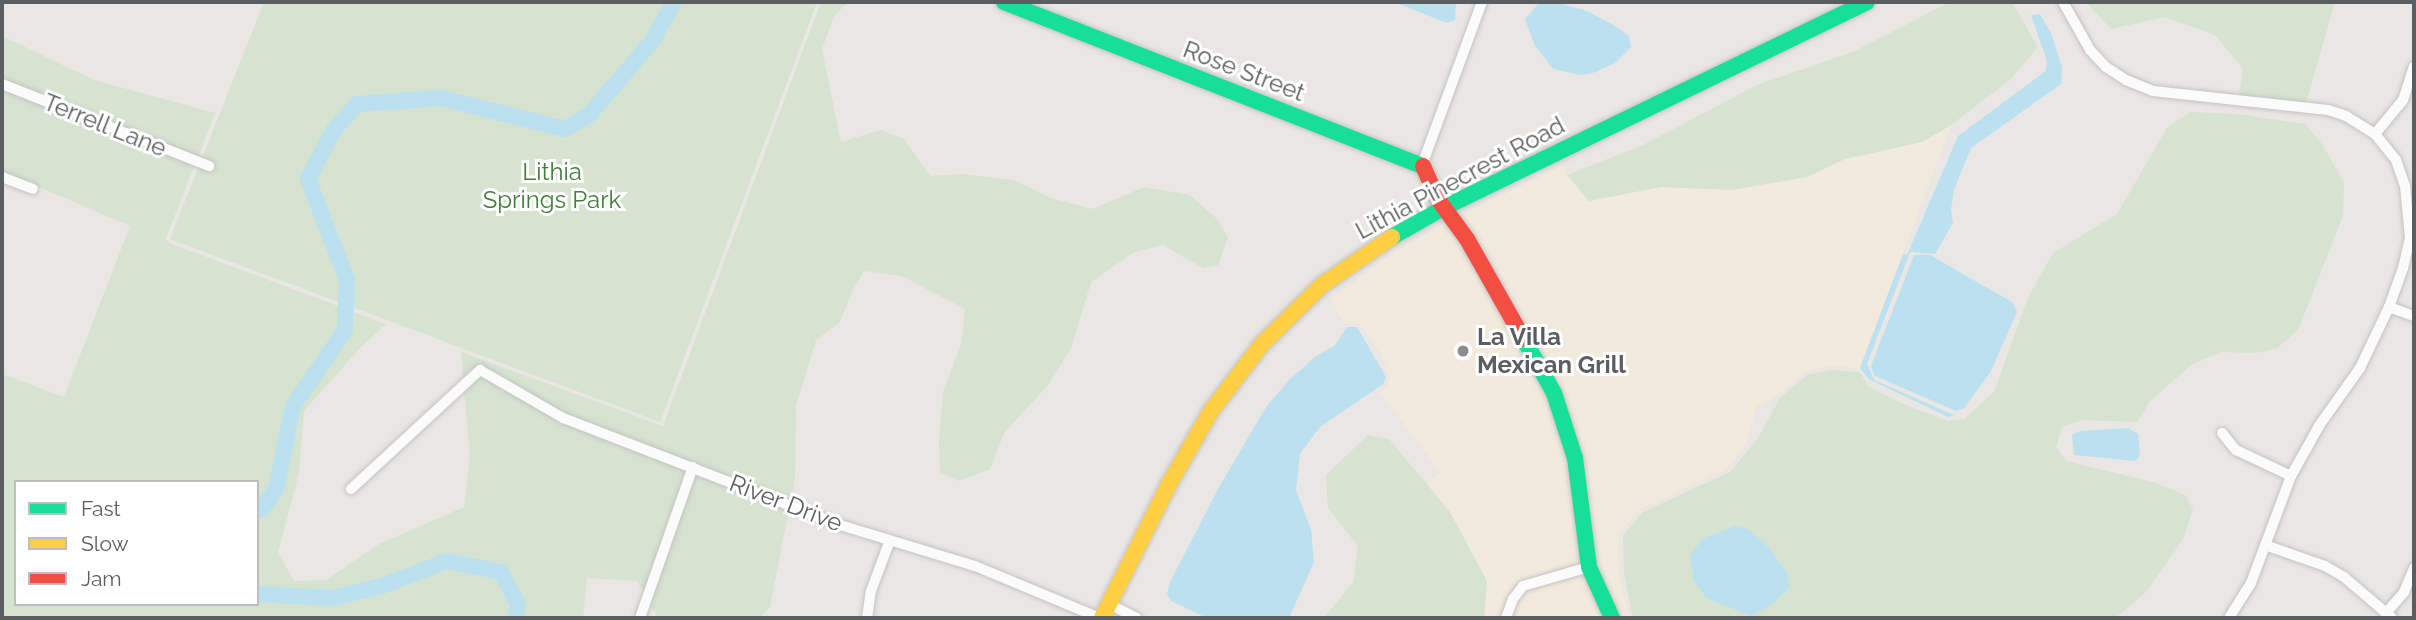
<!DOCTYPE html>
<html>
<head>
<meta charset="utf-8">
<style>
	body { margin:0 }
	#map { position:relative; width:2416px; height:620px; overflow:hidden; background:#e9e6e3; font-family:Raleway,sans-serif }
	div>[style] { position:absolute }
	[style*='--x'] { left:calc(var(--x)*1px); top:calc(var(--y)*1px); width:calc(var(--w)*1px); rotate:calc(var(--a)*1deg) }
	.commercial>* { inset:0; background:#f2eadd }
	.green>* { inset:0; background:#d5e3d0 }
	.water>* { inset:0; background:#bbe1f0 }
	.river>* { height:16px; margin:-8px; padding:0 8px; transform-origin:8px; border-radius:8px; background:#bbe1f0 }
	.roads { filter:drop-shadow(0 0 2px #c5c4c4) drop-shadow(0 0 2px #c5c4c4) }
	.street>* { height:10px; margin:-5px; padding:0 5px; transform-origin:5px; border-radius:5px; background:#fcfbfb }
	.fast>* { height:16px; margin:-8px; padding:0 8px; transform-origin:8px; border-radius:8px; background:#16e098 }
	.slow>* { height:16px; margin:-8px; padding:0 8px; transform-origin:8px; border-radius:8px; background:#ffcf43 }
	.jam>* { height:16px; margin:-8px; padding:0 8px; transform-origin:8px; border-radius:8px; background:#f24e42 }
	.dots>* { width:19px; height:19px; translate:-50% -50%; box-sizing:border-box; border:4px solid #fff; border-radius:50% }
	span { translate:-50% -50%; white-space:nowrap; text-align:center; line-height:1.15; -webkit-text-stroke:6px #fff; paint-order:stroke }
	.street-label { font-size:24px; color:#5a5e60 }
	.park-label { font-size:24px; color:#437d3c }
	.poi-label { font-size:24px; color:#5a5e60; font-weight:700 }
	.left { translate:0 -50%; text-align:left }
	.frame { position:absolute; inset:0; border:4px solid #5a5e60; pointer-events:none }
	.legend { position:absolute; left:14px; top:480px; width:245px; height:126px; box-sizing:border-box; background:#fff; border:2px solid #bdbfbf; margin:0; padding:9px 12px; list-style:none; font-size:21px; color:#5a5e60 }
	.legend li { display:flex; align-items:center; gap:14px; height:35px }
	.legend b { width:35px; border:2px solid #bdbfbf }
</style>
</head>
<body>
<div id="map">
	<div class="commercial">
		<i style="clip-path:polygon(1951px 125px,1860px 368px,1831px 366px,1805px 371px,1774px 398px,1757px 406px,1745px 447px,1727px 469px,1640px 509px,1618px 535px,1619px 573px,1629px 618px,1617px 618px,1594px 566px,1580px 458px,1457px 217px,1562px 165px,1567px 175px,1627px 193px,1661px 187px,1731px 190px,1807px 177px,1845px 159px,1922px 142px)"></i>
		<i style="clip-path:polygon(1448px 221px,1549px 394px,1570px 458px,1583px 564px,1521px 582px,1501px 618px,1484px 618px,1487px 581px,1450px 512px,1427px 483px,1441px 473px,1380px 392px,1387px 386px,1390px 377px,1380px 353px,1360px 324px,1344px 324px,1331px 299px,1385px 258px)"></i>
		<i style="clip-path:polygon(1586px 573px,1607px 618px,1512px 618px,1517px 602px,1527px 590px)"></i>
	</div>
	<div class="green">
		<i style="clip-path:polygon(264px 2px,817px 2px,660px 422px,170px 239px)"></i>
		<i style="clip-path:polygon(821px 2px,848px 2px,834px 16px,822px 49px,841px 142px,881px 130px,904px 139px,930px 176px,962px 174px,1014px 180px,1051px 198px,1092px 209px,1144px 187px,1190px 195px,1217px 219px,1228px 237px,1218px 265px,1203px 268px,1163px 245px,1134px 252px,1091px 282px,1071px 348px,1048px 385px,1004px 433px,990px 469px,959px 481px,940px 473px,939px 441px,943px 392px,961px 344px,965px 309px,902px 276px,864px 271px,853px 289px,840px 322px,816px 340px,796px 406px,795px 479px,791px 500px,565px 414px,481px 364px,463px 377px,461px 352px,663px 426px)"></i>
		<i style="clip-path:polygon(1950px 2px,2012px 2px,2038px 47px,2011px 79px,1951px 125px,1922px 142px,1845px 159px,1807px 177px,1731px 190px,1661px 187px,1589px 201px,1567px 175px,1645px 144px,1757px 85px,1853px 52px)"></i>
		<i style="clip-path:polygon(2086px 2px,2335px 2px,2306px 103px,2239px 95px,2243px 69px,2215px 35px,2165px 17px,2111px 29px)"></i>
		<i style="clip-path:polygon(2px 36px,94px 80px,215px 113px,198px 157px,2px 79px)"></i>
		<i style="clip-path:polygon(evenodd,2px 89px,194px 166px,166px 238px,169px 243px,386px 324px,359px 349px,304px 411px,299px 473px,278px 552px,294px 581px,326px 580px,379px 544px,464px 507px,470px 455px,464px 390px,482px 376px,560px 422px,686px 470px,644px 593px,637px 581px,587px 578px,583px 618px,2px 618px,2px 374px,64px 397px,130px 226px,2px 171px,2px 89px,16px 482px,257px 482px,257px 604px,16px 604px,16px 482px)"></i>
		<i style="clip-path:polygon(evenodd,2190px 112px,2237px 114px,2305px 124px,2322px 144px,2344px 183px,2343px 216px,2298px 330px,2276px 349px,2254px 353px,2220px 352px,2191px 365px,2151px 400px,2137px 422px,2082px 420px,2062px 427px,2056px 447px,2066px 461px,2153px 482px,2185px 495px,2193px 509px,2183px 539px,2146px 592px,2115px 618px,1633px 618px,1624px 573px,1623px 536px,1643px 512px,1730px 472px,1758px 438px,1780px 398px,1807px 375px,1833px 370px,1860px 372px,1868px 386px,1903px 404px,1948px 421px,1964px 419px,1994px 392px,2028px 298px,2053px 253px,2117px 214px,2167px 128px,2190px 112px,1735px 527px,1748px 529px,1751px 616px,1706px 597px,1723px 530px,1735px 527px)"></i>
		<i style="clip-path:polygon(1368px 435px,1389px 439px,1450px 512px,1487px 581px,1484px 618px,1324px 618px,1353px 582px,1358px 546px,1328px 508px,1326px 475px)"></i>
		<i style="clip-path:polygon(696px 473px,789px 509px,770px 607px,759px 618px,658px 618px,650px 605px)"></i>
	</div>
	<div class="water">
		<i style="clip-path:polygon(1394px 2px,1456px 2px,1455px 20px,1447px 23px)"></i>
		<i style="clip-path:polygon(1559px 3px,1587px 11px,1612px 24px,1629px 36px,1631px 47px,1615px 63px,1596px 72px,1581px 75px,1553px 69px,1535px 46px,1525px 19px,1538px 4px)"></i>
		<i style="clip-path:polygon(2040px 14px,2051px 33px,2062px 67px,2061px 84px,1971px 148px,1954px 190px,1951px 210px,1953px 223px,1935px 254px,1910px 252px,1867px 364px,1874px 380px,1954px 415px,1963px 413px,1948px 417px,1869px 379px,1860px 368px,1903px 254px,1907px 255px,1958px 136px,2046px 71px,2047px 61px,2031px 15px)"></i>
		<i style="clip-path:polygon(1914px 255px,1930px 255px,2012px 302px,2017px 312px,1990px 373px,1964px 408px,1956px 411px,1875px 376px,1871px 366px)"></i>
		<i style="clip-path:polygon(1347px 327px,1357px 327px,1386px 377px,1383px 384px,1320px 427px,1300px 454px,1296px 490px,1311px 530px,1314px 562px,1289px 618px,1207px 618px,1171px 601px,1167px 594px,1171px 580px,1218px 489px,1266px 407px,1291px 378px,1316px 356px,1334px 346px)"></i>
		<i style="clip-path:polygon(2128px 428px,2138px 434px,2140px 455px,2136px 461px,2074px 455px,2072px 435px,2080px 431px)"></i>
		<i style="clip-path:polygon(1735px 526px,1748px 529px,1769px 548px,1788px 575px,1789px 588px,1772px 604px,1751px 616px,1706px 598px,1694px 581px,1690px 556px,1702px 539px)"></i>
	</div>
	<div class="river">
		<i style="--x:257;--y:510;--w:5;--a:-11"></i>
		<i style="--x:262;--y:509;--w:24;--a:-55"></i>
		<i style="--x:276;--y:489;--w:85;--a:-78.4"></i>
		<i style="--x:293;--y:406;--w:92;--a:-55.6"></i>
		<i style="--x:345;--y:330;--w:50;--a:-87.7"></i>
		<i style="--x:347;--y:280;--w:108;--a:-111.1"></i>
		<i style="--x:308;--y:179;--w:54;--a:-62.5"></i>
		<i style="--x:333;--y:131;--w:36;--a:-48"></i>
		<i style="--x:357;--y:104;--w:84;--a:-4.1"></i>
		<i style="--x:441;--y:98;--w:128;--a:14"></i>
		<i style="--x:565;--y:129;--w:28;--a:-30"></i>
		<i style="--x:589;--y:115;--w:97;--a:-49.6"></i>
		<i style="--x:652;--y:41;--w:45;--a:-60.6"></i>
		<i style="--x:257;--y:594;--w:76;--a:3"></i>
		<i style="--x:333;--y:598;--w:54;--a:-14"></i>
		<i style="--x:385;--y:585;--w:66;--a:-21.2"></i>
		<i style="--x:447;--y:561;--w:55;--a:11.5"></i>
		<i style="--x:501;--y:572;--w:36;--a:62"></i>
		<i style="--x:518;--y:604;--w:14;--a:102"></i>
	</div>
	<div class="roads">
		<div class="street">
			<i style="--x:2063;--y:2;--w:55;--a:60.6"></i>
			<i style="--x:2090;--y:50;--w:23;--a:47"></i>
			<i style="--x:2106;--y:67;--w:24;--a:33"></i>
			<i style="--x:2126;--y:80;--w:29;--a:22"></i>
			<i style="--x:2153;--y:91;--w:176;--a:6.2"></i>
			<i style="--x:2328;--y:110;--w:19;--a:18"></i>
			<i style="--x:2346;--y:116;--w:34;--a:32"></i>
			<i style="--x:2375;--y:134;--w:33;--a:51"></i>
			<i style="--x:2396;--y:160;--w:28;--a:71"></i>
			<i style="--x:2405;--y:186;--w:52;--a:84.5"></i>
			<i style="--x:2410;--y:238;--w:31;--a:103"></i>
			<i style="--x:2403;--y:268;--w:41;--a:109.7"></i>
			<i style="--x:2389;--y:307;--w:68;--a:115.4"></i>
			<i style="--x:2360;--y:368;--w:71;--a:125.3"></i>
			<i style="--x:2319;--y:426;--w:57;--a:119.2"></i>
			<i style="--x:2291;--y:476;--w:114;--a:110.5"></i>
			<i style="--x:2251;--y:583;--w:41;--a:122.2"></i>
			<i style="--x:2;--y:84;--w:223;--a:21.6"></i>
			<i style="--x:2375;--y:134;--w:44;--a:-50.5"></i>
			<i style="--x:2403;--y:100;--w:35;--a:-72"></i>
			<i style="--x:1422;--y:165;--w:174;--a:-69.8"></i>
			<i style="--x:2;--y:177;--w:33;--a:21"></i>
			<i style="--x:2389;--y:307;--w:27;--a:20"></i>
			<i style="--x:2222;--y:433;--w:22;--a:51"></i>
			<i style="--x:2236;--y:450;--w:61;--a:25.3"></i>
			<i style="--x:351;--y:489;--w:176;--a:-42.7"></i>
			<i style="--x:480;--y:370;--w:96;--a:30"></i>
			<i style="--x:563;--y:418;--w:297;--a:21.1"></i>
			<i style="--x:840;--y:525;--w:141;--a:16.9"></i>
			<i style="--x:975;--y:566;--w:135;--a:22.6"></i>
			<i style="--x:2265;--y:545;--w:64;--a:19.3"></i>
			<i style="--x:2325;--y:566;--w:22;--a:30"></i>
			<i style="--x:2344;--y:577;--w:63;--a:40.5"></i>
			<i style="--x:1109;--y:604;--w:31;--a:27"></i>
			<i style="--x:2386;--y:613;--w:28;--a:-49"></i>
			<i style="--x:2404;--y:592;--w:26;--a:-67"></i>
			<i style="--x:640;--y:618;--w:160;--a:-70.7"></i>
			<i style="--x:867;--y:618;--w:27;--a:-82"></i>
			<i style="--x:871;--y:591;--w:54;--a:-69.6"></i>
			<i style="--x:1506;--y:618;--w:20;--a:-70"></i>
			<i style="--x:1513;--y:599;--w:16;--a:-52"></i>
			<i style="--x:1523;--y:586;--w:69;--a:-16.1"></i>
		</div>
		<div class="fast">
			<i style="--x:1004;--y:2;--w:450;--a:21.4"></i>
			<i style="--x:1392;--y:237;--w:59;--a:-29.6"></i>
			<i style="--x:1443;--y:208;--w:471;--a:-25.9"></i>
			<i style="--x:1523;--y:338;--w:63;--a:60.6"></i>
			<i style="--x:1554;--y:393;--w:68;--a:72.1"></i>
			<i style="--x:1575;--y:458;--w:110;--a:82.7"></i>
			<i style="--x:1589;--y:567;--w:56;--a:65.7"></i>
		</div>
		<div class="slow">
			<i style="--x:1102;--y:618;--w:150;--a:-63.4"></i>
			<i style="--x:1169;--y:484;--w:84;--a:-60.1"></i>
			<i style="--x:1211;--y:411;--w:84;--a:-52.7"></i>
			<i style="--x:1262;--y:344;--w:84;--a:-44.5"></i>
			<i style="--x:1322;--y:285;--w:85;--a:-34.4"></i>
		</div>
		<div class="jam">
			<i style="--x:1423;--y:166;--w:35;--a:66"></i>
			<i style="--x:1437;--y:198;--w:51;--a:53.8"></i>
			<i style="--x:1467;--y:239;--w:114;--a:60.5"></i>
		</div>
	</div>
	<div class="dots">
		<i style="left:1463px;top:351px;background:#8c8e8e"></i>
	</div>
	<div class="street-label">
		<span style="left:1244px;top:71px;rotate:21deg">Rose Street</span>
		<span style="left:105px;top:125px;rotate:22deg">Terrell Lane</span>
		<span style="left:1460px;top:178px;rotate:-28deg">Lithia Pinecrest Road</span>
		<span style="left:786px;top:503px;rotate:21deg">River Drive</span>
	</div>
	<div class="park-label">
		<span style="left:552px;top:186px">Lithia<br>Springs Park</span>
	</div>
	<div class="poi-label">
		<span class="left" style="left:1477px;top:351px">La Villa<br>Mexican Grill</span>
	</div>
	<div class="frame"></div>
	<ul class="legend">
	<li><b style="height:9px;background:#16e098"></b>Fast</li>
	<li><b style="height:9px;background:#ffcf43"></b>Slow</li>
	<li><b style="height:9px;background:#f24e42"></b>Jam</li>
	</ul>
</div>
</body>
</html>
